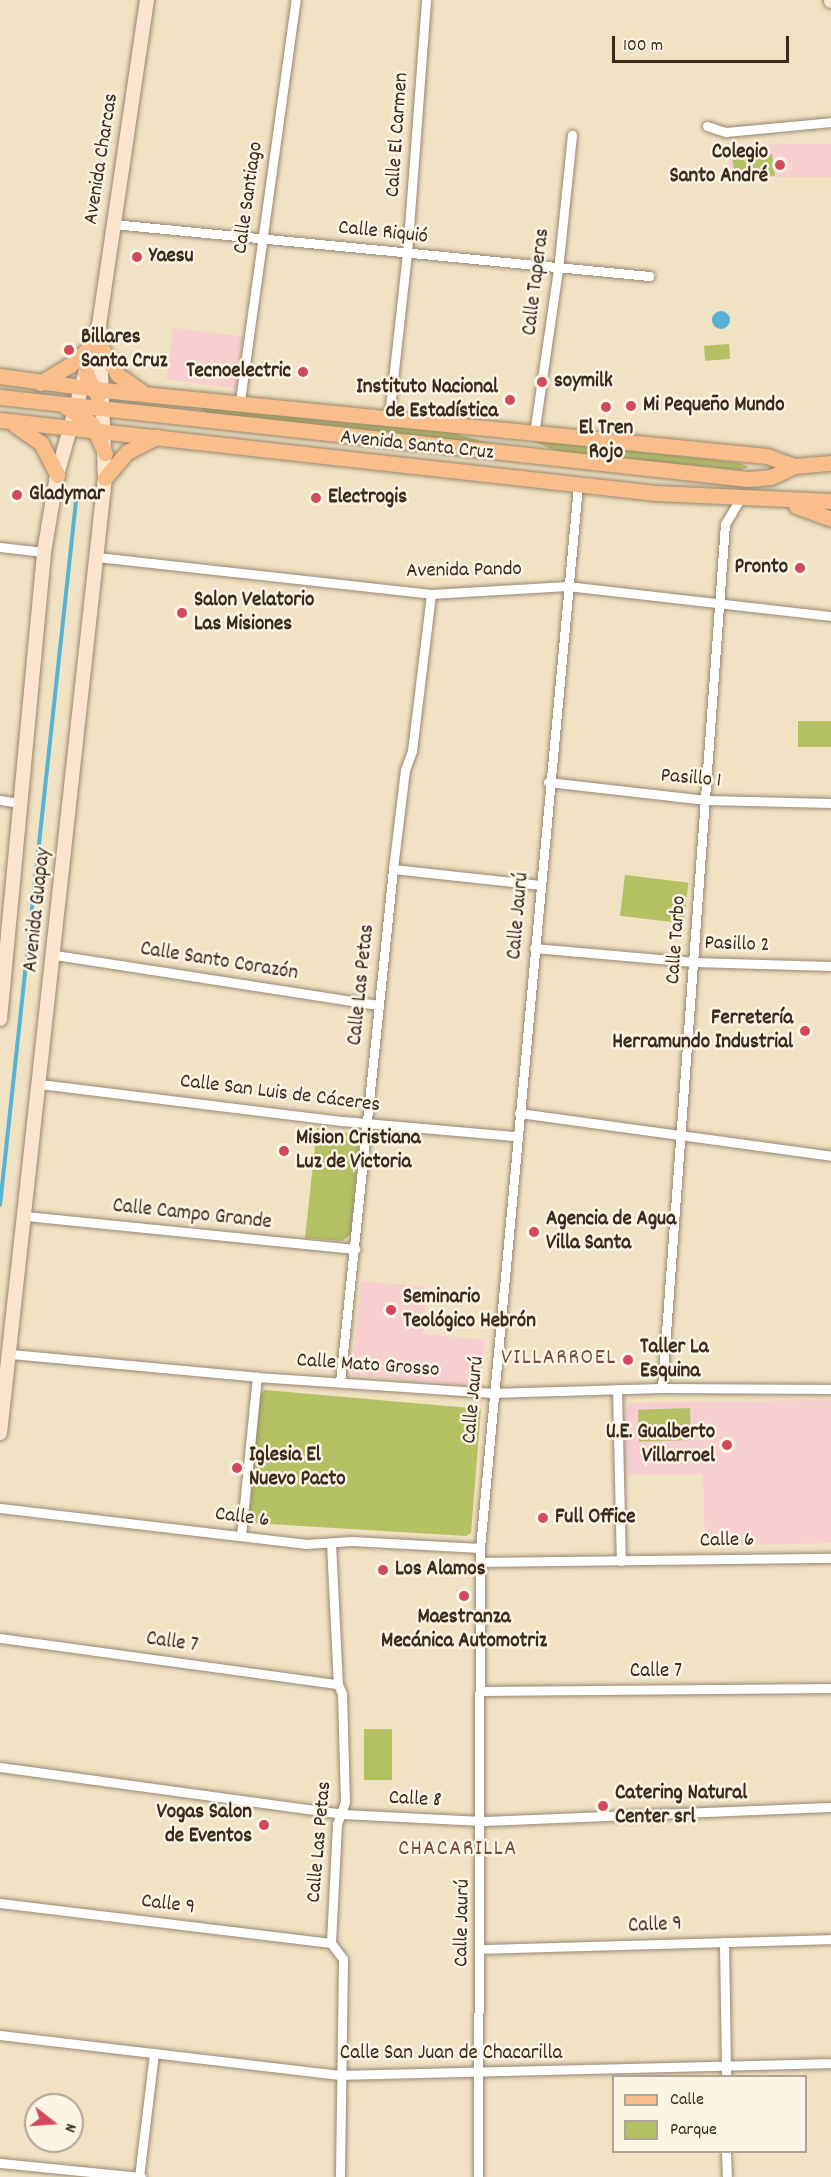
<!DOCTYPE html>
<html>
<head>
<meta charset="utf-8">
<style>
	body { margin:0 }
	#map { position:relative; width:831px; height:2177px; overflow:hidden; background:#f1e2c3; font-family:Dekko,sans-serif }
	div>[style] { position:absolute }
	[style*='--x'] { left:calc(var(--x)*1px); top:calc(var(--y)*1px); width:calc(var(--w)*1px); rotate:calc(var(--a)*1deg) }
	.built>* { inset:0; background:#f7cfd0; transform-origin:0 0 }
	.green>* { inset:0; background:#b3c163; transform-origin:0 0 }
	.water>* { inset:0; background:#57b2d5 }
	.round { border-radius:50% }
	.stream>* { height:4px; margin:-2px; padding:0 2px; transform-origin:2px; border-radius:2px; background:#57b2d5 }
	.roads { filter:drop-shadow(0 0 2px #968670) drop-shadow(0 0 2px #968670) }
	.street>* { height:9px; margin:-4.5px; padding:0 4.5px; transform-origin:4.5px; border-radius:4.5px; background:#fff }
	.secondary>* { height:14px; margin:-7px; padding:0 7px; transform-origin:7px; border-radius:7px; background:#fce5cf }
	.primary>* { height:15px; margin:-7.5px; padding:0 7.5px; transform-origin:7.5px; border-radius:7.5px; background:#f8bd88 }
	.dots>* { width:16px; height:16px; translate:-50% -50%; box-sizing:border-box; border:3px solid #fcf5e5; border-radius:50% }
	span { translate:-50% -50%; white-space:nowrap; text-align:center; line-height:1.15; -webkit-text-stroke:5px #fcf5e5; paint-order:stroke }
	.street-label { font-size:21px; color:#3b2a1e }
	.poi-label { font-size:21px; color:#3b2a1e; font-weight:700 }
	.right { translate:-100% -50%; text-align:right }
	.left { translate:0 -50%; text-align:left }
	.neighbourhood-label { font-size:22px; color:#754f3b; letter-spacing:1.5px }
	.legend { position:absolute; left:612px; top:2075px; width:195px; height:78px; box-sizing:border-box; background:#fcf5e5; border:2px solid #afa495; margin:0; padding:8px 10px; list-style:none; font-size:18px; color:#3b2a1e }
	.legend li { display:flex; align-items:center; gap:12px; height:30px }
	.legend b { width:30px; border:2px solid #afa495 }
	.north { position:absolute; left:24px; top:2093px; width:60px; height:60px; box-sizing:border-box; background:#fcf5e5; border:2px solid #afa495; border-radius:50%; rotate:107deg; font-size:16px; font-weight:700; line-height:24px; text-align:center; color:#3b2a1e }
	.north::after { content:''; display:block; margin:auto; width:21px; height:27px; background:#d1495b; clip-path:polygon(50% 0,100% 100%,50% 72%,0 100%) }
	.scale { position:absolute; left:612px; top:36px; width:177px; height:27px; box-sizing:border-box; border:3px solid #3b2a1e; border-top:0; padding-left:8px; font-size:18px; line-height:21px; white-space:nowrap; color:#3b2a1e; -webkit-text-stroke:4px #fcf5e5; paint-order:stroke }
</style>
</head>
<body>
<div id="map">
	<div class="built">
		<i style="left:831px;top:144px;width:33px;height:102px;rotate:90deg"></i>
		<i style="left:173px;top:328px;width:70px;height:52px;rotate:7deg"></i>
		<i style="clip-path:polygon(361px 1281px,427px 1287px,423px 1334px,485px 1340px,481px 1379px,474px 1386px,352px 1375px)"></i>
		<i style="clip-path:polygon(831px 1400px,831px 1543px,705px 1546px,703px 1474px,623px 1475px,622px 1415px,629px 1403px)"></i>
	</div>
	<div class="green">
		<i style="left:772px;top:154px;width:22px;height:40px;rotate:82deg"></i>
		<i style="left:729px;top:344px;width:15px;height:25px;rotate:86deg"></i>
		<i style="clip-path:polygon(193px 403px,433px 427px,499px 446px,209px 414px)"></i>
		<i style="clip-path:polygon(528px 439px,740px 463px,749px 467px,740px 470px,561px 453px)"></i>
		<i style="left:798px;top:721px;width:33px;height:26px"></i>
		<i style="left:625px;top:875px;width:64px;height:41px;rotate:7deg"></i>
		<i style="clip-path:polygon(317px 1128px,355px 1134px,359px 1142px,351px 1234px,343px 1241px,305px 1238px)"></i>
		<i style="clip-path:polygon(265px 1390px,481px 1409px,471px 1533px,466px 1536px,252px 1523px,249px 1519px,260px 1395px)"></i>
		<i style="left:690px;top:1408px;width:32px;height:52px;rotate:88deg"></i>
		<i style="left:364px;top:1729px;width:28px;height:51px"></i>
	</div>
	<div class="water">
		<i class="round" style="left:712px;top:311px;width:18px;height:18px"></i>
	</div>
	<div class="stream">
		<i style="--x:0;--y:1205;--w:708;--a:-83.84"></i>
	</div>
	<div class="roads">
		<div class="street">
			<i style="--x:707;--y:126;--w:20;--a:18"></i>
			<i style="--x:726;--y:132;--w:105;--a:-5.4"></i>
			<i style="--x:113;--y:224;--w:539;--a:5.54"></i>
			<i style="--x:240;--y:401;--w:405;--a:-82.1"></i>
			<i style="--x:389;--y:416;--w:163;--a:-83.7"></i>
			<i style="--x:407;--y:254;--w:255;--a:-85.7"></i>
			<i style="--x:534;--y:434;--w:166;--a:-81.7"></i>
			<i style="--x:558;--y:270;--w:136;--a:-84.1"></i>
			<i style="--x:0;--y:547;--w:44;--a:6.5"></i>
			<i style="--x:97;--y:557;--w:336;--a:6.3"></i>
			<i style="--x:431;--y:594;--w:136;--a:-3.4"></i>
			<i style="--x:567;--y:586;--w:266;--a:6.5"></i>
			<i style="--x:548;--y:782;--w:159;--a:6.5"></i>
			<i style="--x:706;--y:800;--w:125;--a:1.4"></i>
			<i style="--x:0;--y:800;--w:20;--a:9"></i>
			<i style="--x:393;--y:869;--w:148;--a:6.2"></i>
			<i style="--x:534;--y:948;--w:160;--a:5"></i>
			<i style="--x:693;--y:962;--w:138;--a:1.7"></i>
			<i style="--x:55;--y:955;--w:327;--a:8.8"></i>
			<i style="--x:40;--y:1084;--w:305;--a:7"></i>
			<i style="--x:343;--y:1121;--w:174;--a:5"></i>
			<i style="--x:519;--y:1113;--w:315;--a:7.8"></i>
			<i style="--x:25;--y:1216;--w:332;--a:5.7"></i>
			<i style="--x:11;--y:1354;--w:247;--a:5.3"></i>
			<i style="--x:257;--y:1377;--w:236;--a:3.9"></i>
			<i style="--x:492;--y:1393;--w:170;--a:-1.7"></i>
			<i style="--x:662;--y:1388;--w:169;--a:0.3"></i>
			<i style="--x:340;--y:1382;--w:516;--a:-84.1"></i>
			<i style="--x:393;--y:869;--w:100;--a:-83.1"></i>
			<i style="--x:405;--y:770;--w:20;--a:-70"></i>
			<i style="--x:412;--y:751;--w:158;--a:-83.1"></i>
			<i style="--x:662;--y:1388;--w:866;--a:-85.83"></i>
			<i style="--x:725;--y:524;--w:29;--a:-59"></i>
			<i style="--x:617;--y:1389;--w:172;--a:88.7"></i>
			<i style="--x:0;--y:1508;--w:307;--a:6.7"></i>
			<i style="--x:305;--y:1544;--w:47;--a:-3.7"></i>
			<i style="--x:352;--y:1541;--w:128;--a:3.1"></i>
			<i style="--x:241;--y:1536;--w:160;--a:-84.3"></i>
			<i style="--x:331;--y:1543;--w:141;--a:87.2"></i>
			<i style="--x:338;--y:1684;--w:11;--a:68"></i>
			<i style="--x:342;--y:1694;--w:108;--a:88.4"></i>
			<i style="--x:345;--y:1802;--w:23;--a:110"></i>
			<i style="--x:337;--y:1824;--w:119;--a:92.9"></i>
			<i style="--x:331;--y:1943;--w:20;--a:53"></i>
			<i style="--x:343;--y:1959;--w:218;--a:90.8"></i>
			<i style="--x:480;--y:1562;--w:351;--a:-0.7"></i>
			<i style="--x:0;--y:1638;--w:341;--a:7.8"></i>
			<i style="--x:482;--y:1691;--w:349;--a:-0.5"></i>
			<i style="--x:0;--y:1767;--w:345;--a:7.8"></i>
			<i style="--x:342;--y:1814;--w:140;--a:2.9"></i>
			<i style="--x:482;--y:1821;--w:349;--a:-2.3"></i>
			<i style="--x:0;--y:1903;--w:333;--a:6.9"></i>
			<i style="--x:724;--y:1942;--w:134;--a:89.1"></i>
			<i style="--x:481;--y:1949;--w:350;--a:-1.6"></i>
			<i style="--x:0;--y:2035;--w:344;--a:6.7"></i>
			<i style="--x:342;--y:2075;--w:489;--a:-1.4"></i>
			<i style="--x:726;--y:2152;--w:25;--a:88"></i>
			<i style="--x:0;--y:2163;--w:142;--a:5.7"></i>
			<i style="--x:139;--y:2177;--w:125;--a:-83.1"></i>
			<i style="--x:478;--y:2177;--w:629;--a:-89.82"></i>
			<i style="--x:480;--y:1548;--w:1068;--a:-84.73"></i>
		</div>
		<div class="secondary">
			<i style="--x:831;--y:0;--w:1;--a:90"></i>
			<i style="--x:0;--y:1019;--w:469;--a:-84.6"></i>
			<i style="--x:44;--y:552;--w:78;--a:-80.4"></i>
			<i style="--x:57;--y:475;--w:156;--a:-74.4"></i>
			<i style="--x:99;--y:325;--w:329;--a:-81.6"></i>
			<i style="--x:0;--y:1433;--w:961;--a:-83.73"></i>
			<i style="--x:105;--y:478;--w:153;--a:-92.2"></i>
		</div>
		<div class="primary">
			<i style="--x:100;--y:346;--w:34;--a:58"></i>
			<i style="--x:118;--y:375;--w:28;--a:35"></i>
			<i style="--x:85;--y:372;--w:27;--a:62"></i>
			<i style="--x:0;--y:376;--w:104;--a:7.7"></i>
			<i style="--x:103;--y:390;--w:667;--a:5.68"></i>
			<i style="--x:767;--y:456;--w:30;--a:20"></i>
			<i style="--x:40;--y:383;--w:35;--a:-31"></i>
			<i style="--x:70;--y:365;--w:30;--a:-41"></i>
			<i style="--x:0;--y:397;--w:752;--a:6.26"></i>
			<i style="--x:748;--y:479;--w:23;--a:-5"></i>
			<i style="--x:771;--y:477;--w:26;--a:-25"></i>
			<i style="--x:795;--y:466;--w:36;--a:-5"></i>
			<i style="--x:66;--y:407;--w:31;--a:33"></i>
			<i style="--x:92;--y:424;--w:32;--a:66"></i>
			<i style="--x:0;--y:420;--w:660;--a:6.35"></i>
			<i style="--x:656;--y:493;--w:175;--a:2.6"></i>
			<i style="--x:15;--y:425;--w:32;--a:35"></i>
			<i style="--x:41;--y:443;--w:36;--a:63"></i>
			<i style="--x:105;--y:478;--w:34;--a:-50"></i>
			<i style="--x:127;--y:452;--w:34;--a:-27"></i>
			<i style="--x:796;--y:506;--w:37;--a:20"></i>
		</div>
	</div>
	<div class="dots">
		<i style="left:780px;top:165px;background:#d1495b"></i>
		<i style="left:137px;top:257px;background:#d1495b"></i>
		<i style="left:69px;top:350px;background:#d1495b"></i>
		<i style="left:303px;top:372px;background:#d1495b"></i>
		<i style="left:542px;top:382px;background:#d1495b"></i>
		<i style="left:510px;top:400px;background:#d1495b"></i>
		<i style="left:631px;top:406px;background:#d1495b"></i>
		<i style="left:606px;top:407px;background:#d1495b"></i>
		<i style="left:17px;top:495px;background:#d1495b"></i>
		<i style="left:316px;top:498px;background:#d1495b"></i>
		<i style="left:800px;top:568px;background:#d1495b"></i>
		<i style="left:182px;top:613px;background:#d1495b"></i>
		<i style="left:805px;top:1031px;background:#d1495b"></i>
		<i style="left:284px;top:1151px;background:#d1495b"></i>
		<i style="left:534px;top:1232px;background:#d1495b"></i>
		<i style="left:391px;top:1310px;background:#d1495b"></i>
		<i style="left:628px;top:1360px;background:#d1495b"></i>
		<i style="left:727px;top:1445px;background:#d1495b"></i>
		<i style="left:237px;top:1468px;background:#d1495b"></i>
		<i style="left:543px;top:1518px;background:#d1495b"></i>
		<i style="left:383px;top:1570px;background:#d1495b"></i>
		<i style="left:464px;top:1596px;background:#d1495b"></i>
		<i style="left:603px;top:1806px;background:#d1495b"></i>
		<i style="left:264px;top:1825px;background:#d1495b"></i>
	</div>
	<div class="street-label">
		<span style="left:398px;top:135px;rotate:-86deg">Calle El Carmen</span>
		<span style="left:102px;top:159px;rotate:-81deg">Avenida Charcas</span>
		<span style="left:249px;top:198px;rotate:-82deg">Calle Santiago</span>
		<span style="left:383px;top:233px;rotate:6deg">Calle Riquió</span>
		<span style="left:537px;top:282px;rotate:-83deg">Calle Taperas</span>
		<span style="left:417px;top:446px;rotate:6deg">Avenida Santa Cruz</span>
		<span style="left:464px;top:571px;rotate:-1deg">Avenida Pando</span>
		<span style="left:691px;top:779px;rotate:5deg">Pasillo 1</span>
		<span style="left:38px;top:910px;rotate:-84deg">Avenida Guapay</span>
		<span style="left:519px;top:916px;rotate:-85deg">Calle Jaurú</span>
		<span style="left:677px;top:940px;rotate:-86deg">Calle Tarbo</span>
		<span style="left:737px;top:945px;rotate:2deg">Pasillo 2</span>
		<span style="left:219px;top:962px;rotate:9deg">Calle Santo Corazón</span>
		<span style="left:362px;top:985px;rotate:-84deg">Calle Las Petas</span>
		<span style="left:280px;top:1094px;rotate:7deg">Calle San Luis de Cáceres</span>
		<span style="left:192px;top:1215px;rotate:6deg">Calle Campo Grande</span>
		<span style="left:368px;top:1366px;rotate:4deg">Calle Mato Grosso</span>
		<span style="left:474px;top:1400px;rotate:-85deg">Calle Jaurú</span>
		<span style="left:242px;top:1518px;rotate:7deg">Calle 6</span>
		<span style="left:727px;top:1541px;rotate:-1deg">Calle 6</span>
		<span style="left:172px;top:1643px;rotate:8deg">Calle 7</span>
		<span style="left:656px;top:1672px">Calle 7</span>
		<span style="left:415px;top:1800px;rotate:3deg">Calle 8</span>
		<span style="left:320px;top:1842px;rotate:-85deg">Calle Las Petas</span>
		<span style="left:168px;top:1905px;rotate:7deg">Calle 9</span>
		<span style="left:463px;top:1923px;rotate:-89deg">Calle Jaurú</span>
		<span style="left:655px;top:1926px;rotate:-2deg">Calle 9</span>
		<span style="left:451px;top:2054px">Calle San Juan de Chacarilla</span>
	</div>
	<div class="poi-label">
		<span class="right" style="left:768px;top:165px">Colegio<br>Santo André</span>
		<span class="left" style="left:149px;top:257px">Yaesu</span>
		<span class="left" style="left:81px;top:350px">Billares<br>Santa Cruz</span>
		<span class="right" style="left:291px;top:372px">Tecnoelectric</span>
		<span class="left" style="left:554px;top:382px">soymilk</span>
		<span class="right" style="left:498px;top:400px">Instituto Nacional<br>de Estadística</span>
		<span class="left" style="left:643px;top:406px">Mi Pequeño Mundo</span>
		<span style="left:606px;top:441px">El Tren<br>Rojo</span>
		<span class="left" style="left:29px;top:495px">Gladymar</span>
		<span class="left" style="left:328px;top:498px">Electrogis</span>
		<span class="right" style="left:788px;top:568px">Pronto</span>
		<span class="left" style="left:194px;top:613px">Salon Velatorio<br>Las Misiones</span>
		<span class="right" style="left:793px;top:1031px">Ferretería<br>Herramundo Industrial</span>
		<span class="left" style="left:296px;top:1151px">Mision Cristiana<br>Luz de Victoria</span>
		<span class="left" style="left:546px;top:1232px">Agencia de Agua<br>Villa Santa</span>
		<span class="left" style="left:403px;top:1310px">Seminario<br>Teológico Hebrón</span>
		<span class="left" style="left:640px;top:1360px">Taller La<br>Esquina</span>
		<span class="right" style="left:715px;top:1445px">U.E. Gualberto<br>Villarroel</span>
		<span class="left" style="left:249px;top:1468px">Iglesia El<br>Nuevo Pacto</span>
		<span class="left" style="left:555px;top:1518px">Full Office</span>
		<span class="left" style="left:395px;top:1570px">Los Alamos</span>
		<span style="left:464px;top:1630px">Maestranza<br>Mecánica Automotriz</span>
		<span class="left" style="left:615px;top:1806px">Catering Natural<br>Center srl</span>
		<span class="right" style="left:252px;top:1825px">Vogas Salon<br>de Eventos</span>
	</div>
	<div class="neighbourhood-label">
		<span style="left:559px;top:1359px">VILLARROEL</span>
		<span style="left:458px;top:1850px">CHACARILLA</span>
	</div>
	<ul class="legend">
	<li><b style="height:8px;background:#f8bd88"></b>Calle</li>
	<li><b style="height:16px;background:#b3c163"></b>Parque</li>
	</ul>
	<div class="north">N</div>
	<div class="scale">100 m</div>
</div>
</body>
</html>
